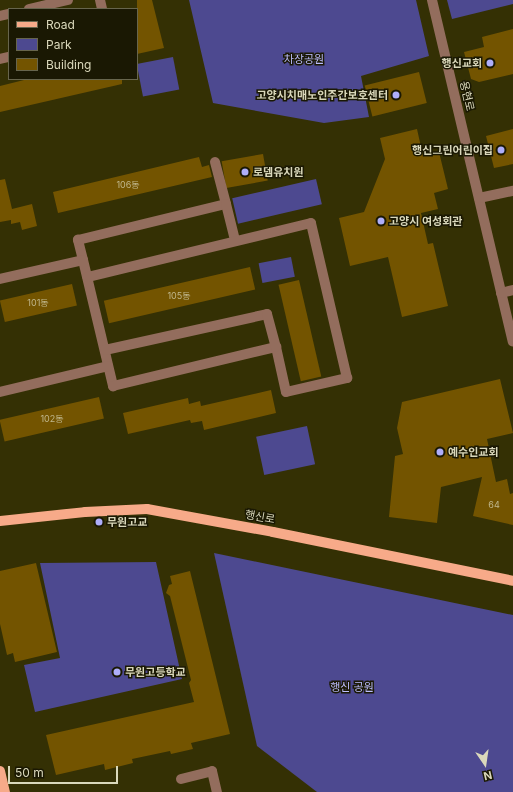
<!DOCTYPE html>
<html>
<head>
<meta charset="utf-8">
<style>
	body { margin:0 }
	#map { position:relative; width:513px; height:792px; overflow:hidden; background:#343004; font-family:Inter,"Noto Sans KR",sans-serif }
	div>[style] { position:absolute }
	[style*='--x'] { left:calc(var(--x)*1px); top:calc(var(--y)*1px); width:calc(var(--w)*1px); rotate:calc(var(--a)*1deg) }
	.green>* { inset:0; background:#4d4990; transform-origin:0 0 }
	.building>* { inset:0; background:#735400; transform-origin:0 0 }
	.minor>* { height:10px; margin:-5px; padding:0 5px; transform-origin:5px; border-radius:5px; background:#936d5d }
	.major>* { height:10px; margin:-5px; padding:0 5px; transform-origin:5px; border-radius:5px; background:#f7aa89 }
	.dots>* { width:11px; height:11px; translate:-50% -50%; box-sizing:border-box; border:2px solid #1a1803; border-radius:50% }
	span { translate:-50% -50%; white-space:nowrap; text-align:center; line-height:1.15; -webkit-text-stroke:3px #1a1803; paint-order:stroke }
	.number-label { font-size:9px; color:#c0b78c }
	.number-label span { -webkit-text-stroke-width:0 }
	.park-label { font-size:11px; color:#bcbdfd }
	.poi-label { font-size:11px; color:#dad8bb; font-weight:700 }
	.right { translate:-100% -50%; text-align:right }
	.left { translate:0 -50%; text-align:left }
	.street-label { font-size:11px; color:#dad8bb }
	.legend { position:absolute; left:8px; top:8px; width:130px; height:72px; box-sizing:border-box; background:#1a1803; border:1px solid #67654d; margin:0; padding:5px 7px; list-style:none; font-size:12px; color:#dad8bb }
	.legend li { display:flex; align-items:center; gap:8px; height:20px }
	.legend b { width:20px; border:1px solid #67654d }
	.north { position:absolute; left:465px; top:744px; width:40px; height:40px; -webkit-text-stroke:3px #1a1803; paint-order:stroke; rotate:167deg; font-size:11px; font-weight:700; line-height:16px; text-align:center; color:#dad8bb }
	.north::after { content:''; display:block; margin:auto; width:14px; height:18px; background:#dad8bb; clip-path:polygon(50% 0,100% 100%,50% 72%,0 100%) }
	.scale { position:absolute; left:8px; top:766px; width:110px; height:18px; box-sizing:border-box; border:2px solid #dad8bb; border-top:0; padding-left:5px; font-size:12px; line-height:14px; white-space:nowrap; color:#dad8bb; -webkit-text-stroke:3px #1a1803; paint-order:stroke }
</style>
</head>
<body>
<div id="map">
	<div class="green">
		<i style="clip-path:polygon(189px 0,416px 0,429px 56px,361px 76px,369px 117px,324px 123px,213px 103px)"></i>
		<i style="clip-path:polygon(447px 0,513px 0,513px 4px,452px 19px)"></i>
		<i style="left:173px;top:57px;width:33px;height:37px;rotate:79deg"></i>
		<i style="left:316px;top:179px;width:26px;height:86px;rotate:77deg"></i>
		<i style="left:291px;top:257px;width:20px;height:33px;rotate:79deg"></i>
		<i style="left:307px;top:426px;width:39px;height:52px;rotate:78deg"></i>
		<i style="clip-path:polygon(214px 553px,513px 615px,513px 792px,317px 792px,257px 746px)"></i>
		<i style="clip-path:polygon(156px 562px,182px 679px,35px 712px,24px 665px,60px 658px,40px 563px)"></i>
	</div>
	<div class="building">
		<i style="clip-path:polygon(137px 0,152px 0,164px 48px,137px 54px)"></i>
		<i style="clip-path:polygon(513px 29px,513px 74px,479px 82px,471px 79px,464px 52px,484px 47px,482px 37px)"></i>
		<i style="left:419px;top:72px;width:32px;height:56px;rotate:76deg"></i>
		<i style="clip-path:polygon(28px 79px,122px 79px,122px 84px,0 112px,0 86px)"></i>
		<i style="clip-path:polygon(417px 129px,423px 156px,439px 152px,448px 189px,434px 193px,438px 209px,421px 213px,428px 244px,433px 243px,448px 306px,402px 317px,388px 257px,350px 266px,339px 218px,364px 212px,385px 159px,380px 138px)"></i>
		<i style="clip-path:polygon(513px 129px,513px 164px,494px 168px,486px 136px)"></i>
		<i style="left:263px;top:154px;width:27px;height:42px;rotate:80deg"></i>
		<i style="clip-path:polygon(199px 157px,202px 167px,209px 165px,212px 177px,58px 213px,53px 192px)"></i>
		<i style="clip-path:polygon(5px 179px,12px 209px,32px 204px,37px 226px,22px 230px,20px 222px,11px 224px,11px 220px,0 222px,0 180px)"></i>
		<i style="left:250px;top:267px;width:23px;height:150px;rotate:77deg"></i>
		<i style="left:299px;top:280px;width:99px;height:21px;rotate:77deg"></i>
		<i style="left:72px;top:284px;width:22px;height:74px;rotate:77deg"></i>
		<i style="clip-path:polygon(500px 379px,513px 433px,487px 439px,496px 482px,507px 479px,510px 494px,513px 493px,513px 525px,473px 516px,482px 477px,441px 487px,437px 523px,389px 517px,395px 456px,403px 454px,397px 428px,402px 402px)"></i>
		<i style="clip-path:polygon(271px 390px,276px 413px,204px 430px,202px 421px,191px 423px,190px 420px,128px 434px,123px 413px,188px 398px,189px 404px,200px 401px,201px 406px)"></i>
		<i style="left:99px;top:397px;width:22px;height:102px;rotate:77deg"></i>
		<i style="clip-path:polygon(36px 563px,57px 652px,15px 662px,13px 653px,7px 655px,0 624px,0 571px)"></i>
		<i style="clip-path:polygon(190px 571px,230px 734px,191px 743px,193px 749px,171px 754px,170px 751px,132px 759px,133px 763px,105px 770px,104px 764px,56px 775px,46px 735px,194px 702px,189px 683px,191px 680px,170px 596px,166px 593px,169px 585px,172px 584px,170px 576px)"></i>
	</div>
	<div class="minor">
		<i style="--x:100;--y:0;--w:9;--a:77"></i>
		<i style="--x:432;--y:0;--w:351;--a:76.7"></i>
		<i style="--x:29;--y:9;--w:40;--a:-13"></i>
		<i style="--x:0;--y:16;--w:9;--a:-13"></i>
		<i style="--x:0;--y:59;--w:9;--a:-13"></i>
		<i style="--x:215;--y:162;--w:43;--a:75.3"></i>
		<i style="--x:479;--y:198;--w:35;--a:-12"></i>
		<i style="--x:83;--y:260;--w:21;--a:-104"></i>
		<i style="--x:78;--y:240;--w:152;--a:-13.7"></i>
		<i style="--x:226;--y:204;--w:38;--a:76"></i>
		<i style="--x:0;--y:279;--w:85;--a:-12.9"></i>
		<i style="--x:83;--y:260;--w:130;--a:76.6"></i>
		<i style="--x:113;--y:386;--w:168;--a:-13.5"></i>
		<i style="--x:276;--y:347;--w:46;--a:77.5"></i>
		<i style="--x:286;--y:392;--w:63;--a:-12.9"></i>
		<i style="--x:347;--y:378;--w:159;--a:-103.1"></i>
		<i style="--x:311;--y:223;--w:230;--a:166.4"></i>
		<i style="--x:501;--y:293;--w:12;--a:-14"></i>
		<i style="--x:105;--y:350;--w:166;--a:-12.5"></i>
		<i style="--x:267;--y:314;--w:34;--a:75"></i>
		<i style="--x:0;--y:392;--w:111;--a:-13.5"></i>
		<i style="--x:181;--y:779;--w:32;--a:-14"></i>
		<i style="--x:212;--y:771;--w:22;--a:77"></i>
	</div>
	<div class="major">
		<i style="--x:0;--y:521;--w:85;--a:-6"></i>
		<i style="--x:85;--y:512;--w:62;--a:-2.8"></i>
		<i style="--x:147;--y:509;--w:128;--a:10.3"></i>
		<i style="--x:273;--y:532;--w:245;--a:11.5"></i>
		<i style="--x:0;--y:771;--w:22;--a:77"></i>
	</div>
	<div class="dots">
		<i style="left:490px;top:63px;background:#aeaefa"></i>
		<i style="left:396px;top:95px;background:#aeaefa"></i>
		<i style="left:501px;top:150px;background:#aeaefa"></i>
		<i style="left:245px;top:172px;background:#aeaefa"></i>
		<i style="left:381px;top:221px;background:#aeaefa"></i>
		<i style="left:440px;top:452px;background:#aeaefa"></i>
		<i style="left:99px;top:522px;background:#aeaefa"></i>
		<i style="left:117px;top:672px;background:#aeaefa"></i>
	</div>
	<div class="number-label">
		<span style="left:128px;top:185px">106동</span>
		<span style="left:179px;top:296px">105동</span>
		<span style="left:38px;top:303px">101동</span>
		<span style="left:52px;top:419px">102동</span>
		<span style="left:494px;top:505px">64</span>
	</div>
	<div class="park-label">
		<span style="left:304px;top:59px">차장공원</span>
		<span style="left:352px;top:687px">행신 공원</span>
	</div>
	<div class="poi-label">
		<span class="right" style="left:482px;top:63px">행신교회</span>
		<span class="right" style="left:388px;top:95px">고양시치매노인주간보호센터</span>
		<span class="right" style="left:493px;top:150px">행신그린어린이집</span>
		<span class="left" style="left:253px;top:172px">로뎀유치원</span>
		<span class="left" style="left:389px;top:221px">고양시 여성회관</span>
		<span class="left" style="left:448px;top:452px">예수인교회</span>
		<span class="left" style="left:107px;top:522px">무원고교</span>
		<span class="left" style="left:125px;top:672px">무원고등학교</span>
	</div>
	<div class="street-label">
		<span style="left:467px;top:96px;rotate:77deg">용현로</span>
		<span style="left:260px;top:517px;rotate:10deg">행신로</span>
	</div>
	<ul class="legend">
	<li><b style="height:5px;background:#f7aa89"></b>Road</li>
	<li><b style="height:11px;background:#4d4990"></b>Park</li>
	<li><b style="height:11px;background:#735400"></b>Building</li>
	</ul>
	<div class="north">N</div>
	<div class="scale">50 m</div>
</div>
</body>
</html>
